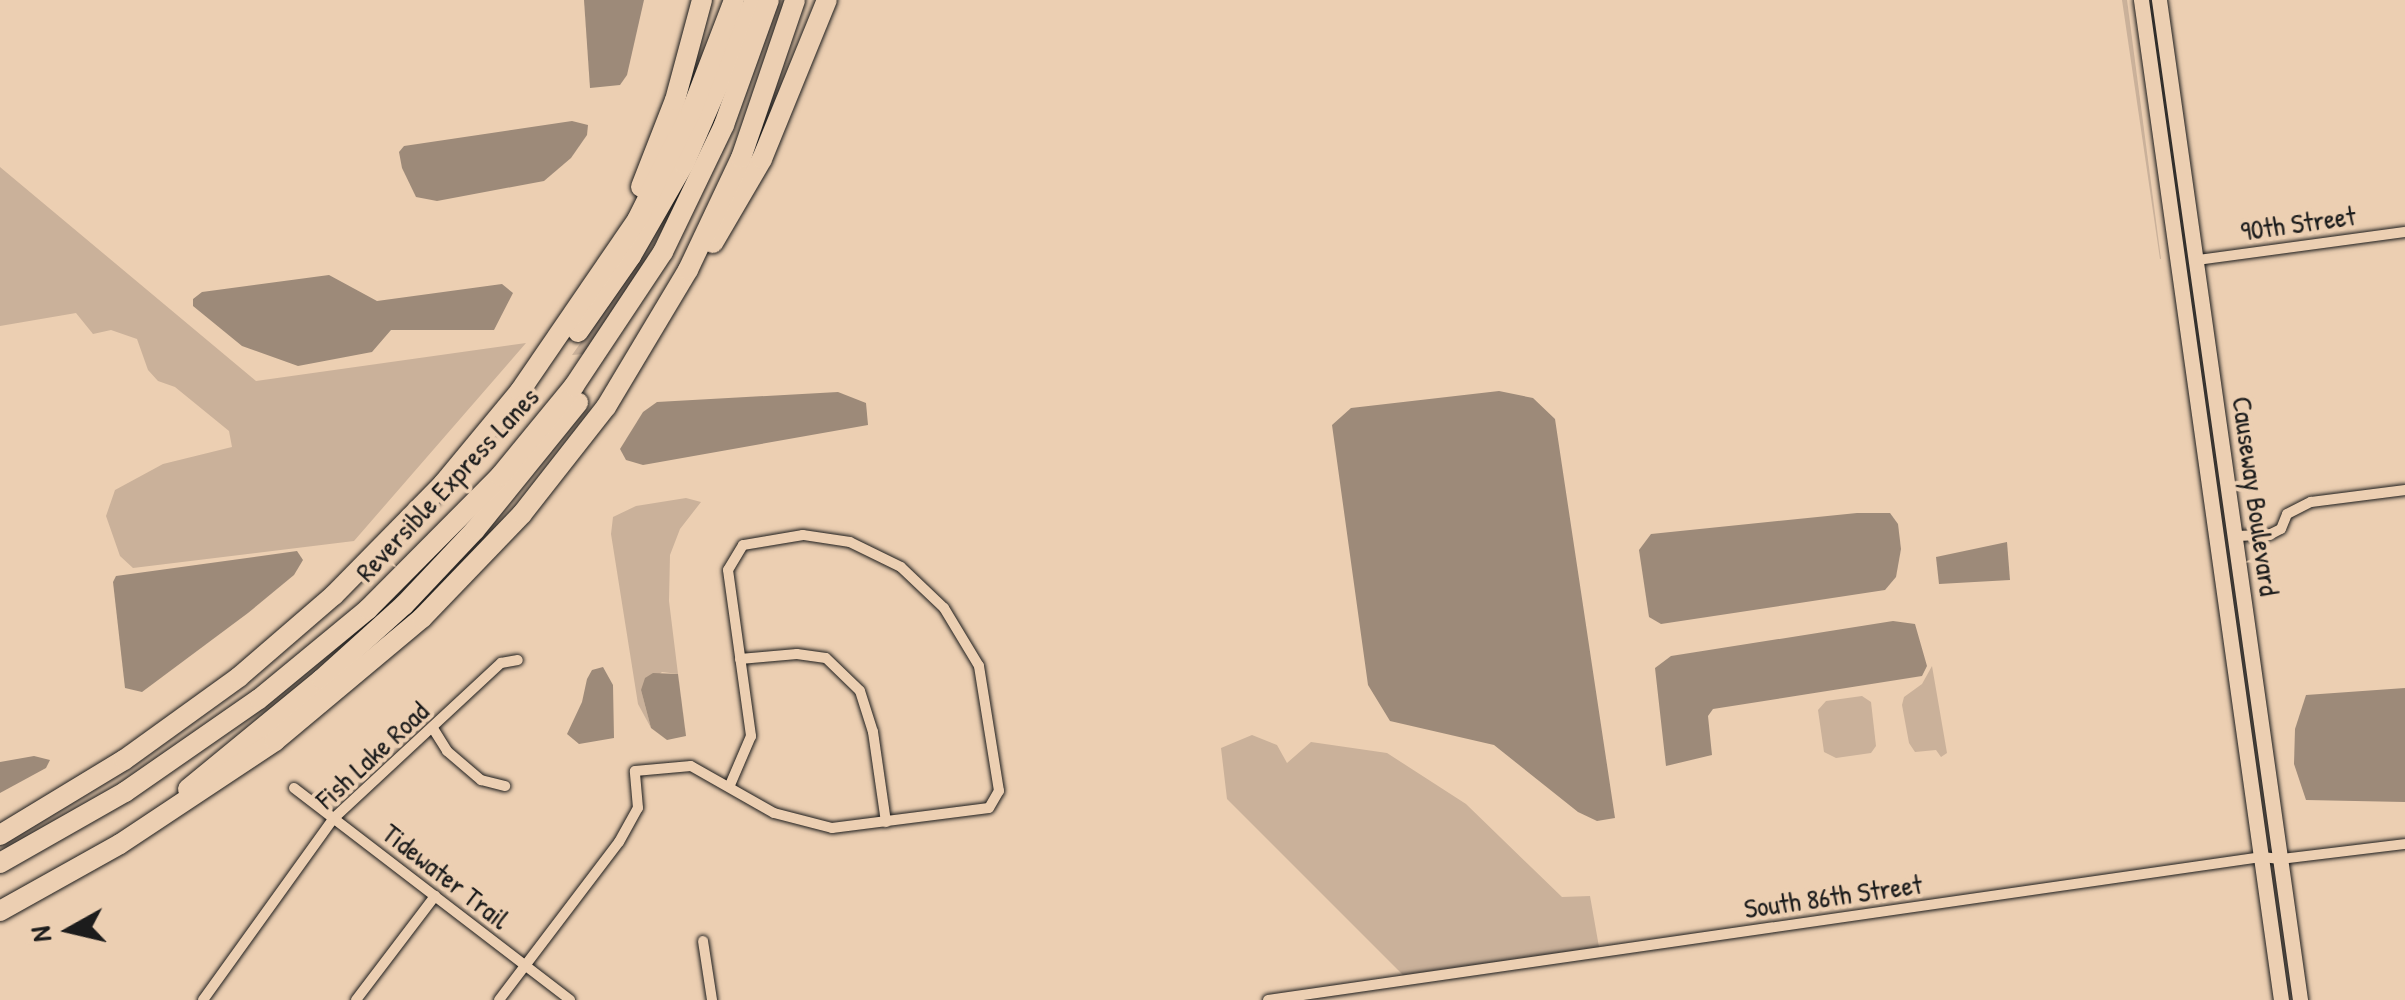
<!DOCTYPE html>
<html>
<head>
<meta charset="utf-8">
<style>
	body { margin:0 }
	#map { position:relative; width:2405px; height:1000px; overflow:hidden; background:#eccfb2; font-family:"Patrick Hand",sans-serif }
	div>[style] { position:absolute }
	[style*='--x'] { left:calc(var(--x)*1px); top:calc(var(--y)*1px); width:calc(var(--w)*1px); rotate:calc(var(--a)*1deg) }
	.green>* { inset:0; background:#cab19a }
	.water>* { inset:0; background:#9d8a79 }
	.roads { filter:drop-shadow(0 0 2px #1c1c1c) drop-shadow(0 0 2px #1c1c1c) }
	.minor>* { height:10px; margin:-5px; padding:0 5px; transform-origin:5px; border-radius:5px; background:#eccfb2 }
	.secondary>* { height:15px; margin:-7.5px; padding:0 7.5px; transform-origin:7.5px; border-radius:7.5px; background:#eccfb2 }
	.motorway>* { height:20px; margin:-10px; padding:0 10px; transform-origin:10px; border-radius:10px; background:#eccfb2 }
	span { translate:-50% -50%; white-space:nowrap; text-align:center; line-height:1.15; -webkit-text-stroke:8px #eccfb2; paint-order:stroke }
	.street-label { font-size:28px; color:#1c1c1c }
	.north { position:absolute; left:20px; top:880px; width:100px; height:100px; -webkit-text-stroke:8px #eccfb2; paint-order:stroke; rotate:262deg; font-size:28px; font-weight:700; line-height:40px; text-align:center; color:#1c1c1c }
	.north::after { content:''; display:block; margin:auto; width:35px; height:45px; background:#1c1c1c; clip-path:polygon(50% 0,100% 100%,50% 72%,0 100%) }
</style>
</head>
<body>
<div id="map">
	<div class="green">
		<i style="clip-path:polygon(2122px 0,2127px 0,2161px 259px,2160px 259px)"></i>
		<i style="clip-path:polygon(701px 144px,674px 209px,636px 277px,585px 354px,572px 355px,618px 290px)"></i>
		<i style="clip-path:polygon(0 167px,256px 381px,526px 343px,354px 541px,133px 568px,120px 556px,106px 516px,115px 490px,163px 464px,232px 447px,229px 431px,175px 387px,158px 381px,148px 370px,137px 339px,111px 330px,93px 334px,76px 313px,0 326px)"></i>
		<i style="clip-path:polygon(686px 498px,701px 502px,680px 529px,670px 555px,669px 601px,678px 674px,662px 672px,641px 690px,651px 728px,638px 704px,611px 534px,613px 517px,636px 506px)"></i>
		<i style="clip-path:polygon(1932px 666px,1947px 753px,1941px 757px,1936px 750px,1915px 752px,1909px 743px,1902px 705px,1904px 697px,1922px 684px)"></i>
		<i style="clip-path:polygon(1862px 696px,1871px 702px,1876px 746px,1871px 753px,1836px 758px,1824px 752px,1818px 710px,1826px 701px)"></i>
		<i style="clip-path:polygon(1252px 735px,1277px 745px,1287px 763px,1311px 742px,1387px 753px,1466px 804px,1562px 897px,1590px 896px,1599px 947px,1403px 975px,1227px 799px,1221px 748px)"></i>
	</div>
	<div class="water">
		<i style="clip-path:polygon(584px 0,644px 0,627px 75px,620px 85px,590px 88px)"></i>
		<i style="clip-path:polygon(572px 121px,588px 125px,587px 135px,571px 158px,544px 181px,437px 201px,416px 197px,402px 168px,399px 152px,404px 146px)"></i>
		<i style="clip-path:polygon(329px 275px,377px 301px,502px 284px,513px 293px,494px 330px,391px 330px,372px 352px,298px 366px,242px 346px,193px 306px,193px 299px,202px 292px)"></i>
		<i style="clip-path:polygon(1499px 391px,1533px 398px,1555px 419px,1615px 818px,1597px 821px,1578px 812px,1494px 745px,1390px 721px,1368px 685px,1332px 425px,1351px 408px)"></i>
		<i style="clip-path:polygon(838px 392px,866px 403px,868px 425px,643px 465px,626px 460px,620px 449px,643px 412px,657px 402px)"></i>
		<i style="clip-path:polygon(1857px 513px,1890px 513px,1898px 524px,1901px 549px,1896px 577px,1885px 590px,1661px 624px,1649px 617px,1639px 550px,1651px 534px)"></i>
		<i style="clip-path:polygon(2007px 542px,2010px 580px,1939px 584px,1936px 557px)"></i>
		<i style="clip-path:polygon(297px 551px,303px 560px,294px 575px,248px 613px,142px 692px,125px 688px,113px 582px,116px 576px)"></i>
		<i style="clip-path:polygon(1893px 621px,1915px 624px,1927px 666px,1922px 676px,1713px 709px,1708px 716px,1712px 755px,1666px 766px,1655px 668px,1671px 656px)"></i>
		<i style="clip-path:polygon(603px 667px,613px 685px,614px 738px,579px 744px,567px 734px,582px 702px,587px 679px,592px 670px)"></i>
		<i style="clip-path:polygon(653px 673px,678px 674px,686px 736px,667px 740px,651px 728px,641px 690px,645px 678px)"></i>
		<i style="clip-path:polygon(2405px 688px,2405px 802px,2306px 800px,2294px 764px,2295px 729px,2306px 695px)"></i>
		<i style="clip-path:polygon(34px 756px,50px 760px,46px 768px,0 793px,0 762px)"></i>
	</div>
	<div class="roads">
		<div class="minor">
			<i style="--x:2198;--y:260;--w:209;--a:-7.7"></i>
			<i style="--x:2236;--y:536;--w:33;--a:-2"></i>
			<i style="--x:2269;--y:535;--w:13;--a:-27"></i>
			<i style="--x:2281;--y:529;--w:16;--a:-68"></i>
			<i style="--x:2287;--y:514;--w:27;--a:-27"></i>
			<i style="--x:2311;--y:502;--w:95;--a:-7.3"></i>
			<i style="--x:740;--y:659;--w:57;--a:-5"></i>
			<i style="--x:797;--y:654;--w:29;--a:8"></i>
			<i style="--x:826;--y:658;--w:47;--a:44.1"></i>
			<i style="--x:860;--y:691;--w:43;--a:72.4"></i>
			<i style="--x:873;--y:732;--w:91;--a:81.8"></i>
			<i style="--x:434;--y:730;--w:25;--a:58"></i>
			<i style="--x:447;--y:751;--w:45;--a:40.5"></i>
			<i style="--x:481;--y:780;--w:25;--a:14"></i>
			<i style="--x:294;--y:788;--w:348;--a:37.5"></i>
			<i style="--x:703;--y:941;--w:60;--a:81.3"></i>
			<i style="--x:203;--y:1000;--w:224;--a:-54.3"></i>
			<i style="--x:334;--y:818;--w:228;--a:-42.9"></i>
			<i style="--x:501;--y:663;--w:17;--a:-10"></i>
			<i style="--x:356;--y:1000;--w:131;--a:-52.8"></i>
			<i style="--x:499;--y:1000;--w:198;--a:-52.8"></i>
			<i style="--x:619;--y:842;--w:39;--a:-61"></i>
			<i style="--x:638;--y:808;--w:37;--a:-95"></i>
			<i style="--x:635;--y:771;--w:56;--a:-5.1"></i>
			<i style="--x:691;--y:766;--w:95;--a:29.5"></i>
			<i style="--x:774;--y:813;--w:60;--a:14.5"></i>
			<i style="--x:832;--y:828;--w:158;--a:-7.3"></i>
			<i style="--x:989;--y:808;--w:20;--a:-60"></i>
			<i style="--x:999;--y:791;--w:127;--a:-99.1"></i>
			<i style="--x:979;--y:666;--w:68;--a:-121.1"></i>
			<i style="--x:944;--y:608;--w:59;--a:-136.4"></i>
			<i style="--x:901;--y:567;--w:57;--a:-153.9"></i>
			<i style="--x:850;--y:542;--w:48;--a:-171.5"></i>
			<i style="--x:803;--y:535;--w:61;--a:170.5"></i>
			<i style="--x:743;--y:545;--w:29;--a:121"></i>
			<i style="--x:728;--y:570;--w:168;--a:82.1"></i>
			<i style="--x:751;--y:736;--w:53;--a:113.2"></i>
			<i style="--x:1268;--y:1000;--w:1003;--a:-8.19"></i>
			<i style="--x:2261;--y:857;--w:20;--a:6"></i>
			<i style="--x:2281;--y:859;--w:125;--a:-6.9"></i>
		</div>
		<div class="secondary">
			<i style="--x:2141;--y:0;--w:1010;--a:82.03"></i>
			<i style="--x:2159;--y:0;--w:1010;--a:81.97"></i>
		</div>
		<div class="motorway">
			<i style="--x:641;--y:187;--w:93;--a:-68.7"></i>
			<i style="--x:675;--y:100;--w:104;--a:-74.9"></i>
			<i style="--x:713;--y:243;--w:97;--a:-59.7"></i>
			<i style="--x:762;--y:159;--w:172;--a:-67.8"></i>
			<i style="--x:578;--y:332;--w:93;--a:-55.1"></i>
			<i style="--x:631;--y:256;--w:106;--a:-60.1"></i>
			<i style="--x:684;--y:164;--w:179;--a:-66.6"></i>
			<i style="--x:188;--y:789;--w:173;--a:-39.4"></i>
			<i style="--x:322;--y:679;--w:110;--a:-42.1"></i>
			<i style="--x:404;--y:605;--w:103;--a:-46.6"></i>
			<i style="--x:475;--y:530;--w:164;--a:-51"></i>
			<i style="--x:0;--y:835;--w:145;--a:-31.2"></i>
			<i style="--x:124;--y:760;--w:142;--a:-35.8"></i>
			<i style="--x:239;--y:677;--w:125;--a:-40.8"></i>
			<i style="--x:334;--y:595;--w:156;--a:-45.5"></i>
			<i style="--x:443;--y:484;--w:121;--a:-50.4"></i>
			<i style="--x:520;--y:391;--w:207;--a:-55.6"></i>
			<i style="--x:637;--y:220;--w:121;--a:-63.4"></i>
			<i style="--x:691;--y:112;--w:120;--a:-69"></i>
			<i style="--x:0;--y:863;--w:144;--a:-29.6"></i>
			<i style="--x:125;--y:792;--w:163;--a:-34.8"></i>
			<i style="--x:259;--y:699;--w:141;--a:-39.5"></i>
			<i style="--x:368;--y:609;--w:187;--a:-45.2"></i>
			<i style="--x:500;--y:476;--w:117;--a:-50.6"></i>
			<i style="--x:574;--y:386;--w:161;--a:-56.4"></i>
			<i style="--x:663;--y:252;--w:141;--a:-64.3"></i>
			<i style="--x:724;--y:125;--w:133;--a:-70.2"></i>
			<i style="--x:0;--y:911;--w:137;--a:-29.2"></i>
			<i style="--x:120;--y:844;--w:186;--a:-33.6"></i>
			<i style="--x:275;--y:741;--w:192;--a:-39.9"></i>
			<i style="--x:422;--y:618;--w:144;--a:-46.1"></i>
			<i style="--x:522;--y:514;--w:136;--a:-51.9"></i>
			<i style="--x:606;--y:407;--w:160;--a:-59.1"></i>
			<i style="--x:688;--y:270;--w:124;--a:-64.7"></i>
			<i style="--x:741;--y:158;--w:167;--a:-71.1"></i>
		</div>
	</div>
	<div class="street-label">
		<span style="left:2298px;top:223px;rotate:-8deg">90th Street</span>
		<span style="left:447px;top:484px;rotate:-47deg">Reversible Express Lanes</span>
		<span style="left:2256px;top:496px;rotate:82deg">Causeway Boulevard</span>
		<span style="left:372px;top:755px;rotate:-43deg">Fish Lake Road</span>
		<span style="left:446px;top:876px;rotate:38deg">Tidewater Trail</span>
		<span style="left:1833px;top:896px;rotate:-8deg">South 86th Street</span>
	</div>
	<div class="north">N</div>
</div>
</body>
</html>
